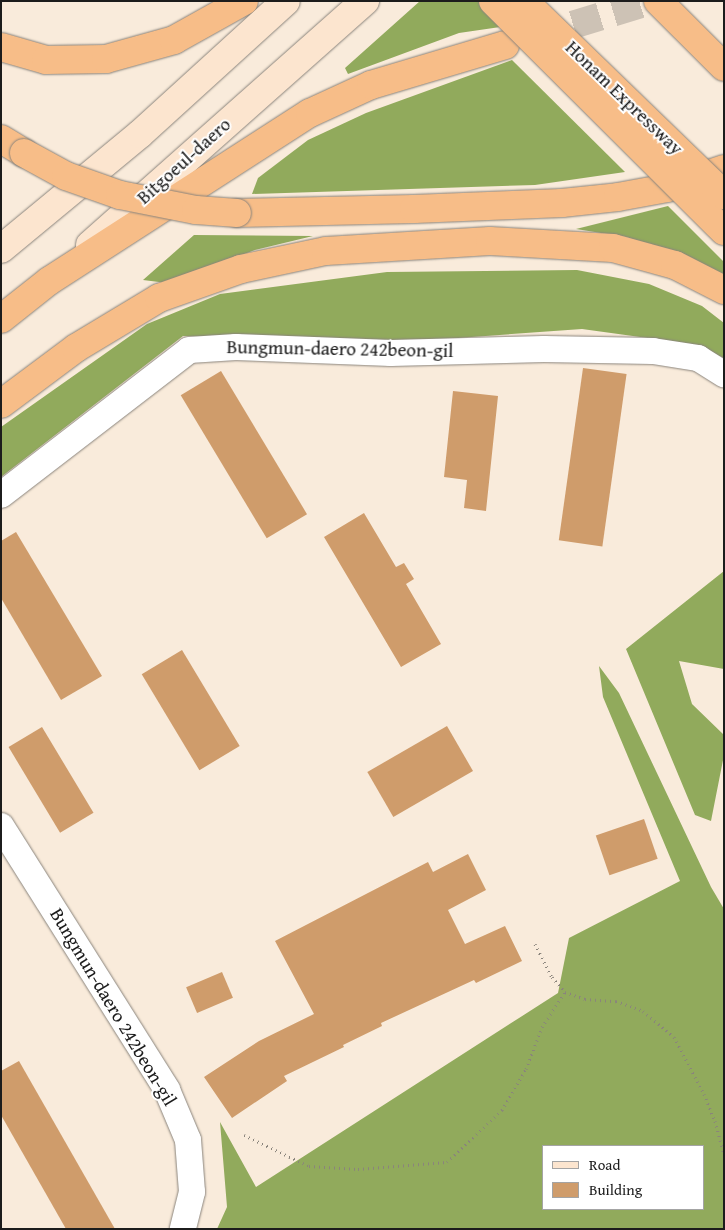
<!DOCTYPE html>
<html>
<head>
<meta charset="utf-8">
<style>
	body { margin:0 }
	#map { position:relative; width:725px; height:1230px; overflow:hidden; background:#f9ebdb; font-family:"Gentium Book Plus",serif }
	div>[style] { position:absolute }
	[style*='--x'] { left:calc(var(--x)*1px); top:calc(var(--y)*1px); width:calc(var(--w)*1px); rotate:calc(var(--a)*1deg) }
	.forest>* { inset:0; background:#91aa5c }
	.building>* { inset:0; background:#cf9c6b; transform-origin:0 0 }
	.motorway-tunnel>* { height:28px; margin-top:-14px; transform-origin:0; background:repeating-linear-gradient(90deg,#cdc2b5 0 28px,transparent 0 42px) }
	.path>* { height:3px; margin-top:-1.5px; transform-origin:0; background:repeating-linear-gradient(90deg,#8a847c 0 1px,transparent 0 5px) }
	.roads { filter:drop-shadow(0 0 1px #8a847c) drop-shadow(0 0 1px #8a847c) }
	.minor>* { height:26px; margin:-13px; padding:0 13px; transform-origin:13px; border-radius:13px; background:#fff }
	.secondary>* { height:28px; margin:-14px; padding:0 14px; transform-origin:14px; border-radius:14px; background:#fce5cf }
	.trunk>* { height:28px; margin:-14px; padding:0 14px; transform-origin:14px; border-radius:14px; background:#f7bd88 }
	.motorway>* { height:28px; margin:-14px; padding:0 14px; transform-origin:14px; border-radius:14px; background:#f7bd88 }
	.bridges { filter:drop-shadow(0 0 1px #8a847c) drop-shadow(0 0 1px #8a847c) }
	.motorway-bridge>* { height:28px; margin:-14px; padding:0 14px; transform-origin:14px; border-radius:14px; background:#f7bd88 }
	span { translate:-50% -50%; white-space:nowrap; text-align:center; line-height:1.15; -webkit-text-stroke:4px #fff; paint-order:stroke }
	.street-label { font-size:19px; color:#1c1c1c }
	.frame { position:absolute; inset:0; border:2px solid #1c1c1c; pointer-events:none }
	.legend { position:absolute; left:542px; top:1145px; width:162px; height:65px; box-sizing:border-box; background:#fff; border:1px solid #a4a4a4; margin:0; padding:6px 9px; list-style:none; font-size:15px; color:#1c1c1c }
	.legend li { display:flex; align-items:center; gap:10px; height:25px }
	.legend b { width:25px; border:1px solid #a4a4a4 }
</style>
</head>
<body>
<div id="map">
	<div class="forest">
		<i style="clip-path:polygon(420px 1px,482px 1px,507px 26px,459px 33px,348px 74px,345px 68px)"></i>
		<i style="clip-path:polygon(512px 60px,625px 172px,535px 185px,252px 194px,258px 178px,308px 140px,366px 113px)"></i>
		<i style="clip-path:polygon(668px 206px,724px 262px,724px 276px,683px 256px,626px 237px,576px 229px)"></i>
		<i style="clip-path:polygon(194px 235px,313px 236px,255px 250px,167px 283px,143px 280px)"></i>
		<i style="clip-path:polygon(577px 270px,649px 284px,702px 306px,724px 323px,724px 358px,691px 344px,582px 329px,389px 343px,183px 336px,1px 477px,1px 427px,147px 324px,220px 294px,387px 272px)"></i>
		<i style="clip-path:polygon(724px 571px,724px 669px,679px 661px,692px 704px,724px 735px,724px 755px,711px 821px,695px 815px,626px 649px)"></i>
		<i style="clip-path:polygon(evenodd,599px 666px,619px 693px,711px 887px,724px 909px,724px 1229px,217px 1229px,227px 1207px,220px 1122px,256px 1187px,558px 993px,569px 938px,680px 881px,603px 697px,599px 666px,704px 1146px,704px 1209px,544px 1209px,544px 1146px,704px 1146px)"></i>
	</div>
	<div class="building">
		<i style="left:583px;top:368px;width:44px;height:174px;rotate:8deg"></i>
		<i style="left:221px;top:371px;width:167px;height:47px;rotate:59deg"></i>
		<i style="clip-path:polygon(453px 391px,498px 396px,486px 511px,464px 508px,467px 480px,444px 477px)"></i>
		<i style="clip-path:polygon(364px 513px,396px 567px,404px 563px,414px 579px,406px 584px,441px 644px,401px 667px,324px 537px)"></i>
		<i style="clip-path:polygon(16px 532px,102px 676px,61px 700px,1px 598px,1px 541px)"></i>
		<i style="left:182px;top:650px;width:112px;height:47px;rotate:59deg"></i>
		<i style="left:447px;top:726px;width:52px;height:92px;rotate:60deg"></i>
		<i style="left:42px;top:727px;width:100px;height:39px;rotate:59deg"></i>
		<i style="left:644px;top:819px;width:42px;height:51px;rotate:71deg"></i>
		<i style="clip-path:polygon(468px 854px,486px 890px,448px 910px,465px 944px,505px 926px,522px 961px,476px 983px,474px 980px,381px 1023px,382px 1026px,343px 1045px,344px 1047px,284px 1076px,287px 1081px,232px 1118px,204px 1077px,259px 1041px,314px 1014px,275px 941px,428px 862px,433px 872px)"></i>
		<i style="left:222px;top:972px;width:28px;height:39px;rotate:67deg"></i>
		<i style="clip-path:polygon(19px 1061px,115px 1229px,66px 1229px,1px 1115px,1px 1071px)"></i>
	</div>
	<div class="motorway-tunnel">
		<i style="--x:533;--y:37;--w:123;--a:-17"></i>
	</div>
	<div class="path">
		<i style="--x:535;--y:944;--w:37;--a:63"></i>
		<i style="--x:552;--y:977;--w:20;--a:49"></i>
		<i style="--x:565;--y:992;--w:21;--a:19"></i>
		<i style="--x:585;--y:999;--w:31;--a:4"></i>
		<i style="--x:616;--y:1001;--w:29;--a:20"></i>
		<i style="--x:643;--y:1011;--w:40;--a:40"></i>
		<i style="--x:674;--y:1037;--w:64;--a:62.2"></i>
		<i style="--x:704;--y:1094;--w:29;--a:68"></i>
		<i style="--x:715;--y:1121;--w:35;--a:75"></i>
		<i style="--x:244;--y:1135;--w:72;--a:25.5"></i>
		<i style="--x:309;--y:1166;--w:49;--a:3.5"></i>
		<i style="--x:358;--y:1169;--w:89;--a:-4.5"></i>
		<i style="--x:447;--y:1162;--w:76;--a:-43.4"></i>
		<i style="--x:502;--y:1110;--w:48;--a:-59.7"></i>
		<i style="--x:526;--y:1069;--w:45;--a:-69.1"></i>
		<i style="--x:542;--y:1027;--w:42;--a:-56.7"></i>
	</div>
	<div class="roads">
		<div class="minor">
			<i style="--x:1;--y:495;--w:237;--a:-37.6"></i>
			<i style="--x:189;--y:350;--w:47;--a:-3.7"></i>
			<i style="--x:236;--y:347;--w:155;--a:2.2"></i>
			<i style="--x:391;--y:353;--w:153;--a:-1.5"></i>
			<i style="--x:544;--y:349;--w:109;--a:1.1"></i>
			<i style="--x:653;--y:351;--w:46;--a:8.8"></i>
			<i style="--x:698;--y:358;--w:31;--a:32"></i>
			<i style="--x:1;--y:826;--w:312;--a:57.8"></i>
			<i style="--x:167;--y:1090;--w:54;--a:67.2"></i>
			<i style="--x:188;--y:1140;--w:52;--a:85.6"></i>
			<i style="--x:192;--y:1192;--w:38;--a:104"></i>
		</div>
		<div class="secondary">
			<i style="--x:90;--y:245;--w:368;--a:-41.6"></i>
			<i style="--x:1;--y:249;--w:180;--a:-39.6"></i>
			<i style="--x:140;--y:134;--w:197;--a:-42.3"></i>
		</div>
		<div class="trunk">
			<i style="--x:1;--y:319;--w:61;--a:-38.4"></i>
		</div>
		<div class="motorway">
			<i style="--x:658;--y:1;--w:93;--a:45"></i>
			<i style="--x:1;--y:47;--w:47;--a:16.1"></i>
			<i style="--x:46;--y:60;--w:60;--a:-1"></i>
			<i style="--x:106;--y:59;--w:71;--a:-15.6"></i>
			<i style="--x:174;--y:40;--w:80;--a:-29.1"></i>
			<i style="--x:1;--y:139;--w:27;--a:31"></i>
			<i style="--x:237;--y:213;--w:177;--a:-1.3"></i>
			<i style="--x:414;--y:209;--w:148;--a:-2.3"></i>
			<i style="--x:562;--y:203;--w:56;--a:-6.1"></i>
			<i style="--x:618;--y:197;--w:50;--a:-10.4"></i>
			<i style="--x:667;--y:188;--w:60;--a:-18.4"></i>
			<i style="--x:49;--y:281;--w:310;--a:-32.8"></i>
			<i style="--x:310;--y:113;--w:67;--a:-24.7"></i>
			<i style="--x:371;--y:85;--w:140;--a:-16.6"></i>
			<i style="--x:1;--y:404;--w:94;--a:-36.7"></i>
			<i style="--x:76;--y:348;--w:97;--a:-31.1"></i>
			<i style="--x:159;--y:298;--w:87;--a:-19.5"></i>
			<i style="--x:241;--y:269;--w:87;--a:-12"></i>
			<i style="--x:326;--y:251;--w:164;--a:-3.5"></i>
			<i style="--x:490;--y:241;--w:123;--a:3.3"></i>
			<i style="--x:613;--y:248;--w:64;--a:15.3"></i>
			<i style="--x:675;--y:265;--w:55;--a:27"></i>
		</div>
	</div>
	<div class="bridges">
		<div class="motorway-bridge">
			<i style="--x:493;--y:1;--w:326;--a:44.9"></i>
			<i style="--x:524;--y:1;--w:279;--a:44.1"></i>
			<i style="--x:24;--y:153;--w:48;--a:28.7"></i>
			<i style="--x:66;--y:176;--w:57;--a:19.4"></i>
			<i style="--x:120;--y:195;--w:77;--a:11.2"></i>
			<i style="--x:196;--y:210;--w:41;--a:4.2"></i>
		</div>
	</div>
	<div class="street-label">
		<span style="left:624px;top:98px;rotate:44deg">Honam Expressway</span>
		<span style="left:184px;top:161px;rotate:-42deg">Bitgoeul-daero</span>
		<span style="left:340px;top:349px;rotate:1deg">Bungmun-daero 242beon-gil</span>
		<span style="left:113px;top:1007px;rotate:59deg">Bungmun-daero 242beon-gil</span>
	</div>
	<div class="frame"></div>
	<ul class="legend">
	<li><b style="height:6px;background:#fce5cf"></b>Road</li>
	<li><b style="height:14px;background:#cf9c6b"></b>Building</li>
	</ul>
</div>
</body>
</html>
